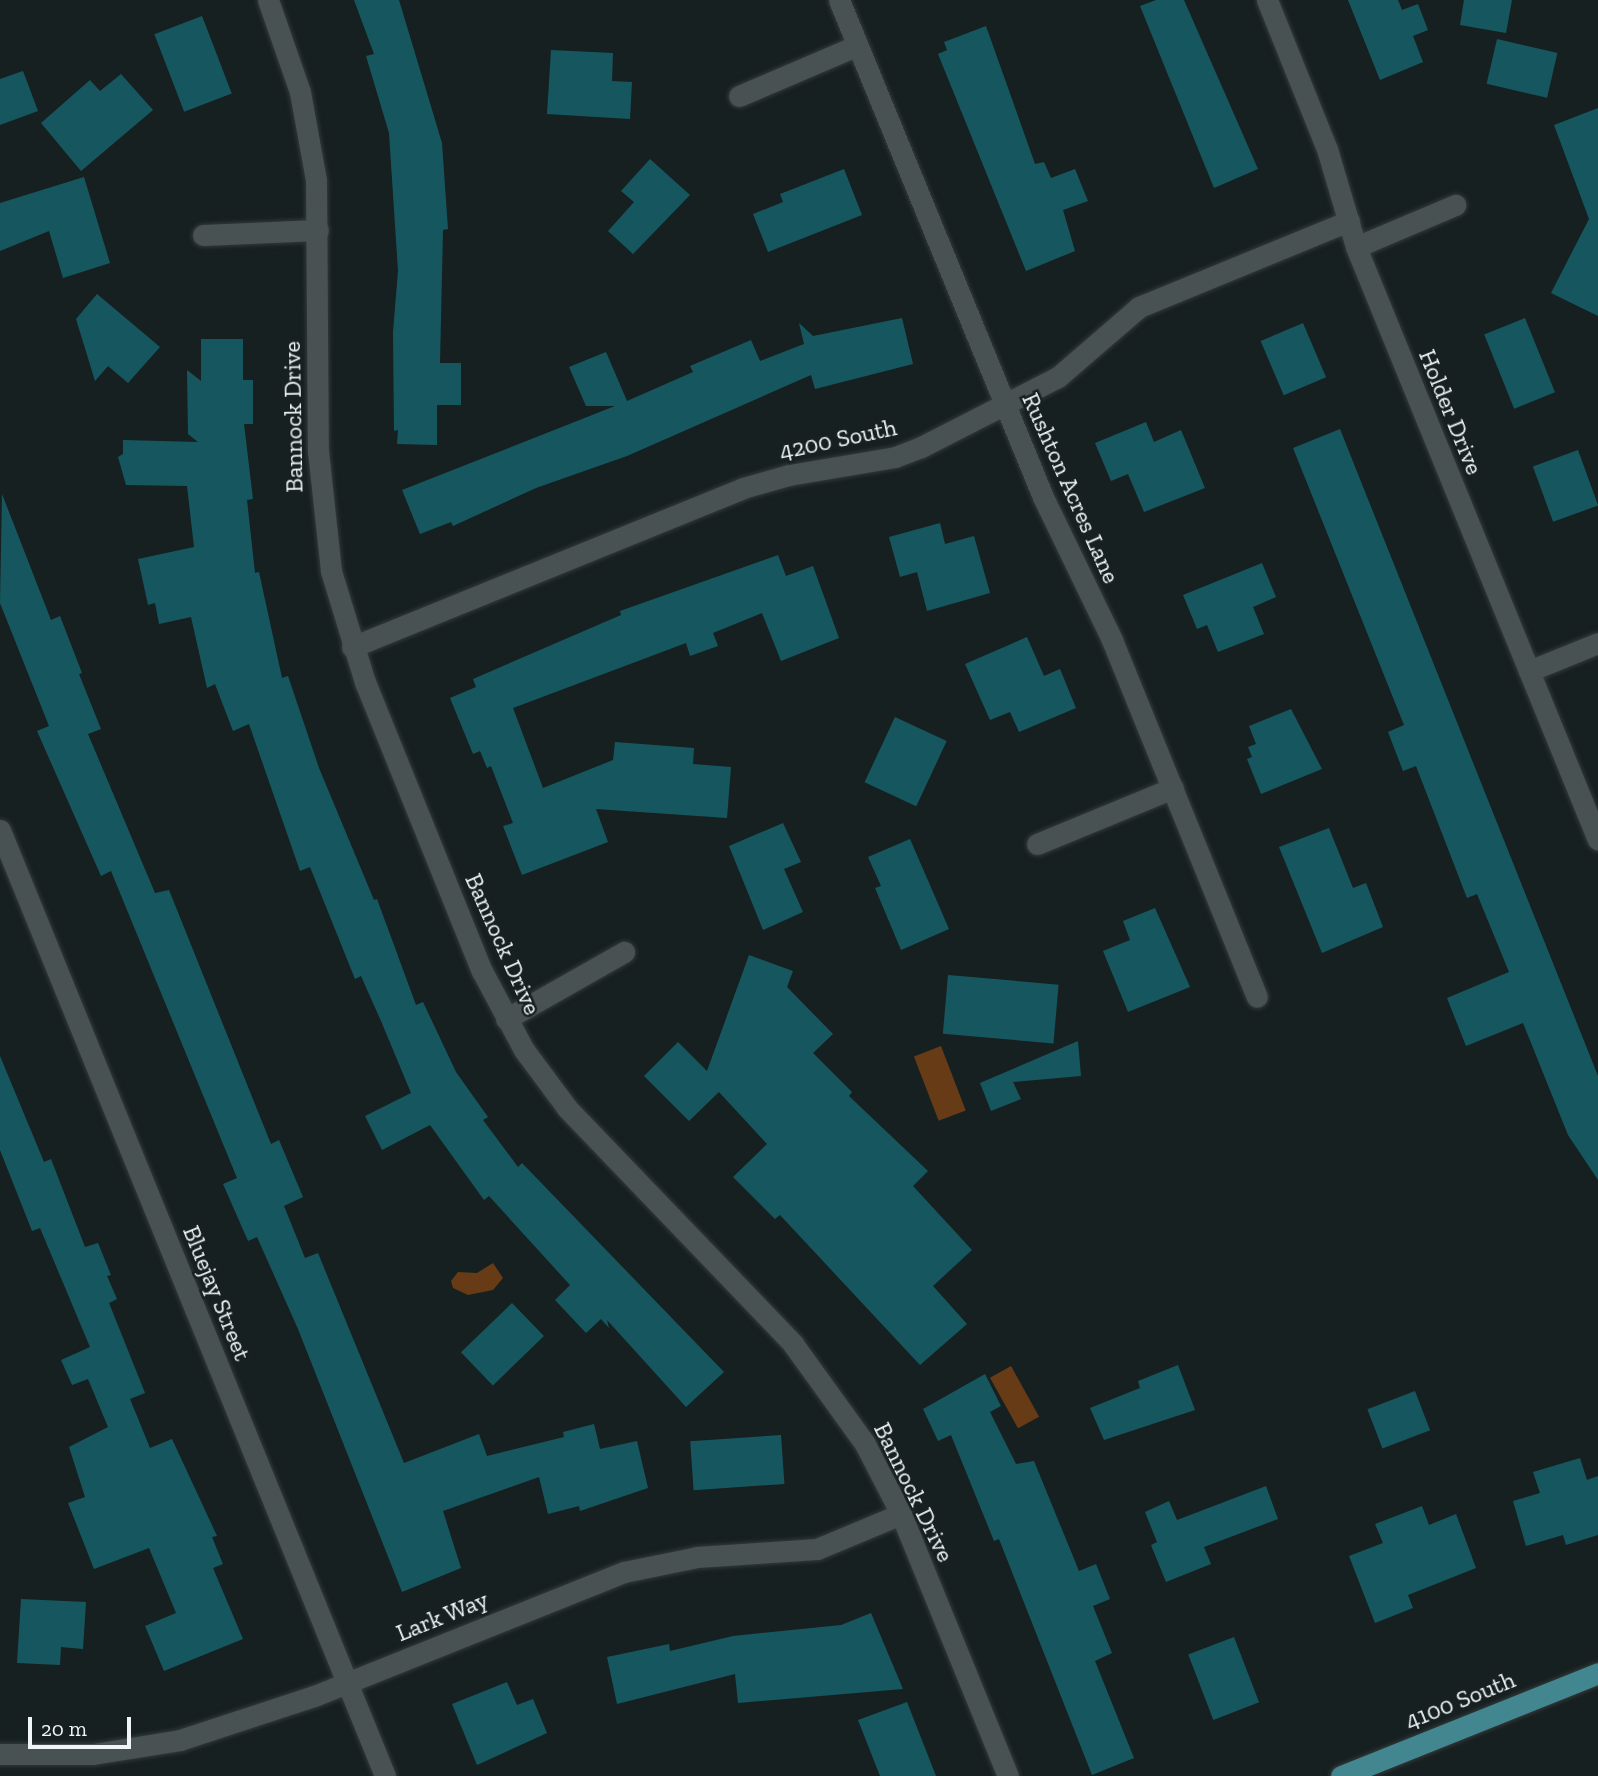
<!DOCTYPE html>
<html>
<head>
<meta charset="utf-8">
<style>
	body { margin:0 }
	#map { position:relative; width:1598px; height:1776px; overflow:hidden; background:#172021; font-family:"Zilla Slab",serif }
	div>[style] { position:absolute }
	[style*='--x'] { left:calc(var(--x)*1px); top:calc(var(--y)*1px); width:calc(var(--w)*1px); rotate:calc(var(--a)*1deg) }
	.water>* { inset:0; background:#673b16; transform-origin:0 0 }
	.building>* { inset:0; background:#16575f; transform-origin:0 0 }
	.roads { filter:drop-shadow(0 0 2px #33393a) drop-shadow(0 0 2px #33393a) }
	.minor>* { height:21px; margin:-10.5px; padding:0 10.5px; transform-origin:10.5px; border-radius:10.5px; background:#485253 }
	.major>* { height:21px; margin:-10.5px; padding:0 10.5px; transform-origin:10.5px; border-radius:10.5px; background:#428790 }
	span { translate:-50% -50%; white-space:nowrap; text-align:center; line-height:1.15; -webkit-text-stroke:5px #172021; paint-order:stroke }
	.street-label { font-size:24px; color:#f0f6f7 }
	.scale { position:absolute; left:28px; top:1717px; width:103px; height:32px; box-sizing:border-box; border:4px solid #f0f6f7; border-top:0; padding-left:9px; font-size:21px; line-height:24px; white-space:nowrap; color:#f0f6f7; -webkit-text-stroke:5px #172021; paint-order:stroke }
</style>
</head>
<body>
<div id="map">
	<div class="water">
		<i style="left:941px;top:1046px;width:69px;height:29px;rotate:69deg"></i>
		<i style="clip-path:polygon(493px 1263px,503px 1278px,493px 1290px,468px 1295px,453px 1288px,451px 1281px,458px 1272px,477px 1273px)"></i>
		<i style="left:1011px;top:1366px;width:58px;height:24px;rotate:61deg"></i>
	</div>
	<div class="building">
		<i style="clip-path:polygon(354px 0,399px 0,442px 143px,448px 229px,443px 230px,440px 363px,461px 363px,461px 405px,437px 405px,437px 445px,397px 444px,398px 430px,394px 431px,393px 332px,398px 271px,389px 133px,366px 56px,374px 54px)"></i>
		<i style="clip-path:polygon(1156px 0,1184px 0,1258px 169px,1214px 188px,1140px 6px)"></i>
		<i style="clip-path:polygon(1348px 0,1398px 0,1402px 10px,1418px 4px,1428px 30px,1413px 36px,1423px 62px,1380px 80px)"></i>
		<i style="clip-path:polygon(1464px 0,1512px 0,1506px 33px,1460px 25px)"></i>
		<i style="left:202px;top:16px;width:83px;height:51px;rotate:69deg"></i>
		<i style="clip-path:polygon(986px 26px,1035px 164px,1044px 162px,1051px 178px,1075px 169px,1088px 201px,1063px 210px,1075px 251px,1026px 271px,938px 54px,947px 50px,944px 42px)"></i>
		<i style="left:1497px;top:39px;width:62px;height:46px;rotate:13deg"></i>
		<i style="clip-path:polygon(551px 50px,613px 53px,612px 81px,632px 82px,630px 119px,547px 114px)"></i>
		<i style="clip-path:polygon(23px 71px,38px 111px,0 125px,0 79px)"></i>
		<i style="clip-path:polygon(121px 74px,153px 110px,81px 171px,41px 123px,90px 80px,100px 91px)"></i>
		<i style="clip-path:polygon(1598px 108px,1598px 316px,1551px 293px,1589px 219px,1554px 125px)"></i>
		<i style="clip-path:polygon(650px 159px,690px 195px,633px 254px,608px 231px,634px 202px,621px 191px)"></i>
		<i style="clip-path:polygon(844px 169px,862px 215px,768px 252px,753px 214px,783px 202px,780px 194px)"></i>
		<i style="clip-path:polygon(84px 177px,110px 263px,63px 278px,49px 231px,0 251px,0 203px)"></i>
		<i style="clip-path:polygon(97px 294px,160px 347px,128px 383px,108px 366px,95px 381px,76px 319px)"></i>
		<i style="clip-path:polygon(902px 318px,913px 364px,815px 389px,811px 375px,627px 456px,536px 488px,453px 526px,451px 522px,420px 534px,402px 490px,615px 406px,586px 406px,569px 367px,606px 352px,627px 401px,693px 372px,690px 366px,751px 340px,760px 361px,804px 344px,799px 323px,813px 336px)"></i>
		<i style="left:1525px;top:318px;width:80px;height:44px;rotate:68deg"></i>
		<i style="left:1303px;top:323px;width:59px;height:46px;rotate:67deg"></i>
		<i style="clip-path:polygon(201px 339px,243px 339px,243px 380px,253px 380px,253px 424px,244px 424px,253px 499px,247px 500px,255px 573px,259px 572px,282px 678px,288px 676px,319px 768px,374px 900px,377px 899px,416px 1005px,423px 1002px,456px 1072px,488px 1117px,483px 1120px,518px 1167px,522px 1163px,724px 1372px,686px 1407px,607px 1320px,609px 1328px,601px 1319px,586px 1333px,555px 1300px,570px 1285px,489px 1196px,484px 1200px,430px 1125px,382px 1150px,365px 1116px,411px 1093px,381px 1021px,361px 976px,355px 979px,310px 867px,300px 871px,249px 724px,233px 731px,215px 684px,207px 688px,191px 617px,159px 624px,155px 603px,148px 605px,138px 559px,194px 547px,187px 486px,126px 485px,118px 457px,123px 454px,123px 440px,198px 442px,188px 434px,187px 370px,201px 381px)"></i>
		<i style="clip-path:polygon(1146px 422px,1154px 442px,1181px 430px,1205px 488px,1144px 512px,1128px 474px,1111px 481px,1095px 443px)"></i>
		<i style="clip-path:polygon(1340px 429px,1598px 1076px,1598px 1180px,1568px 1135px,1523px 1023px,1466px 1046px,1447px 998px,1509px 972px,1477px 894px,1467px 898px,1416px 766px,1403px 771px,1388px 732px,1404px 725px,1293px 448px)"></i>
		<i style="left:1578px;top:450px;width:59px;height:48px;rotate:70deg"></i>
		<i style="clip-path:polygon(2px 494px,51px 620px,60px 616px,82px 673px,79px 674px,101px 729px,88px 734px,155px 893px,169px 890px,271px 1144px,279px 1140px,303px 1197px,284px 1206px,305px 1258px,318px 1253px,404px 1463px,479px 1434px,487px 1456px,564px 1437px,563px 1432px,594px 1424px,600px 1449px,637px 1441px,648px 1488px,580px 1511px,579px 1506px,548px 1514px,539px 1477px,443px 1511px,461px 1568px,402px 1592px,298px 1329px,257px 1237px,248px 1241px,223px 1184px,237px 1178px,111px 871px,101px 876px,37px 731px,49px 726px,0 603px)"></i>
		<i style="clip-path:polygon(940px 523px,945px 544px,974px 536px,990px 593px,927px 611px,917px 572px,900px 577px,889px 537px)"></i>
		<i style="clip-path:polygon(778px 555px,786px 576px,813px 566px,839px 638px,781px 661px,762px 613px,713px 633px,718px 646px,690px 656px,686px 643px,513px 708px,543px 788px,613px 760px,615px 742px,694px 748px,693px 764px,731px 767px,727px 818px,596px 809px,608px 842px,522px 875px,503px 826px,513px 823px,491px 766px,487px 768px,480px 751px,473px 754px,450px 698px,476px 687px,473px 679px,621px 615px,620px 611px)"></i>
		<i style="clip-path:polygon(1262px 563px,1276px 597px,1253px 607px,1264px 634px,1218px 652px,1207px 625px,1197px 629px,1183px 595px)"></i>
		<i style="clip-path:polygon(1027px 637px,1044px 676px,1060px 669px,1076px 708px,1019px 732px,1010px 712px,990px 720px,965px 664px)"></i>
		<i style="clip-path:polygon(1291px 709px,1322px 769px,1261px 794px,1247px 759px,1252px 757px,1248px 747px,1256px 744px,1249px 726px)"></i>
		<i style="left:895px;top:717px;width:57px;height:72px;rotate:25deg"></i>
		<i style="clip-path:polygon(783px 823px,801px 862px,784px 869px,803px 912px,763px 930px,729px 846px)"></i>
		<i style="clip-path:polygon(1329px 828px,1353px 888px,1366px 883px,1383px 927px,1322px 953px,1279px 847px)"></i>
		<i style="clip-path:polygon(910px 839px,949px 929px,901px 950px,875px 888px,881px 886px,868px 857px)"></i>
		<i style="clip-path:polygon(1155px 908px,1190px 987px,1128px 1012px,1103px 951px,1130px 940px,1123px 921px)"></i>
		<i style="clip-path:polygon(749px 955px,793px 971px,787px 987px,833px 1034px,813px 1053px,852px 1092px,849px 1096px,928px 1171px,913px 1186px,972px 1250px,933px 1286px,967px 1324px,920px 1365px,780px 1215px,775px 1219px,733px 1177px,767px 1144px,719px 1092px,689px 1121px,644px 1076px,678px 1042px,707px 1071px)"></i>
		<i style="left:948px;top:975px;width:111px;height:59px;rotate:5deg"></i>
		<i style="clip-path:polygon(1078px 1041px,1081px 1076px,1013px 1082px,1021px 1099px,991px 1111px,980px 1083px)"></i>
		<i style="clip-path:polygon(0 1056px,44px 1162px,51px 1159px,85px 1247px,98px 1243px,111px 1275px,107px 1276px,117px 1299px,109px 1303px,145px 1393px,130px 1399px,150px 1448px,172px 1439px,217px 1536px,212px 1537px,223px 1564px,213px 1568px,243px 1639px,164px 1671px,145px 1626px,176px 1613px,149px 1548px,94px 1569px,68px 1503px,85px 1497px,69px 1447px,108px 1427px,88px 1379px,72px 1385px,61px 1360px,90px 1347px,40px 1228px,32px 1231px,0 1150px)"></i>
		<i style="left:512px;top:1303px;width:46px;height:71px;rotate:46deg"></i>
		<i style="clip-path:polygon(1178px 1365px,1195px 1410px,1104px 1440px,1090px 1408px,1140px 1388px,1138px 1381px)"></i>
		<i style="clip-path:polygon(985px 1374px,1001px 1406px,990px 1412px,1016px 1464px,1034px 1461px,1079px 1571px,1096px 1564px,1110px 1599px,1093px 1606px,1112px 1653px,1095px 1661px,1134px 1758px,1092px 1775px,999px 1539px,994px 1541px,951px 1435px,938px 1441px,923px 1409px)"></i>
		<i style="left:1415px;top:1391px;width:42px;height:51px;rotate:69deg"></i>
		<i style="left:781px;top:1435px;width:49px;height:91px;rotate:86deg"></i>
		<i style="clip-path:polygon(1580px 1458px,1587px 1480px,1598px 1476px,1598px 1535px,1566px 1545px,1563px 1535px,1526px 1546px,1513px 1501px,1540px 1493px,1533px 1472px)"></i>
		<i style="clip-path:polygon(1266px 1486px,1278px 1519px,1204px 1547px,1211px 1564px,1166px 1582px,1151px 1545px,1157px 1542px,1145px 1512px,1169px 1501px,1177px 1520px)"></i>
		<i style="clip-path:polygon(1422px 1506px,1429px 1525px,1456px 1514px,1476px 1568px,1408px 1595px,1413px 1608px,1375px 1623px,1349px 1556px,1383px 1543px,1375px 1524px)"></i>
		<i style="clip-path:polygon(21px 1599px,86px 1602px,83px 1649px,61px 1647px,60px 1665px,17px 1663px)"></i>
		<i style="clip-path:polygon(871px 1613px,903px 1689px,738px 1703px,735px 1674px,617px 1704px,607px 1657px,669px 1644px,670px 1651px,733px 1636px,841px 1625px)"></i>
		<i style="left:1234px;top:1637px;width:70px;height:49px;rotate:69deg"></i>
		<i style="clip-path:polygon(507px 1682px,517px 1705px,533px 1699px,547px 1733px,477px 1765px,452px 1704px)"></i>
		<i style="clip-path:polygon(907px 1702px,936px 1776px,880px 1776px,858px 1720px)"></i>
	</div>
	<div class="roads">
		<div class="minor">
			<i style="--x:268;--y:0;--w:97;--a:70.8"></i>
			<i style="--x:300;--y:92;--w:89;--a:79.7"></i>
			<i style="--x:316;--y:180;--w:271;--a:89.6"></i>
			<i style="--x:318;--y:451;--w:121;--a:83.8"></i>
			<i style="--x:331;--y:571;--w:116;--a:73"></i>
			<i style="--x:365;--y:682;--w:312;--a:68"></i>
			<i style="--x:482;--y:971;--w:89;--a:62"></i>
			<i style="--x:524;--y:1050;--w:72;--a:53.4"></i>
			<i style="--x:567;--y:1108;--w:327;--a:46.2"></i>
			<i style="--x:793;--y:1344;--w:123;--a:54.2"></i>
			<i style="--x:865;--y:1444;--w:79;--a:62.8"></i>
			<i style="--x:901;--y:1514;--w:283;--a:67.8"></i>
			<i style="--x:839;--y:0;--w:537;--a:67.68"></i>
			<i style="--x:1043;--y:497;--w:159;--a:64.2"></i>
			<i style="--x:1112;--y:640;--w:385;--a:67.9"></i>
			<i style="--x:1267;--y:0;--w:161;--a:68.1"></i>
			<i style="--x:1327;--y:149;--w:102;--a:73.5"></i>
			<i style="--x:1356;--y:247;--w:640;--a:67.8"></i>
			<i style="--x:739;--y:96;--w:129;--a:-23.2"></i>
			<i style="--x:203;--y:235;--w:115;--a:-2.5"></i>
			<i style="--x:1356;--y:247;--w:108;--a:-23"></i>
			<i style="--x:352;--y:647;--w:422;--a:-22.1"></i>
			<i style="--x:743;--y:488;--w:48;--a:-15.8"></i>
			<i style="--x:789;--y:475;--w:108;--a:-9.6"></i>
			<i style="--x:895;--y:457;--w:28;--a:-21"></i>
			<i style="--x:921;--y:447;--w:154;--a:-27.1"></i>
			<i style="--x:1058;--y:377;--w:107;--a:-40.8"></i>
			<i style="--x:1139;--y:307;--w:227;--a:-22.3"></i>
			<i style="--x:1529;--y:671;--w:74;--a:-22.1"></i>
			<i style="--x:0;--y:830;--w:1021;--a:67.85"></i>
			<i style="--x:1037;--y:844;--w:147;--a:-22.4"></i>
			<i style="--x:506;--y:1019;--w:136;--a:-29.6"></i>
			<i style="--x:0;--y:1754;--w:93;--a:0"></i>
			<i style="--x:93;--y:1754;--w:88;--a:-9.1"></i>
			<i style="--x:180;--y:1740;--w:141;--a:-18.2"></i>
			<i style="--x:314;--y:1696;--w:334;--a:-21.8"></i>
			<i style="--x:624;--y:1572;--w:75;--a:-11.6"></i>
			<i style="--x:697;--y:1557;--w:120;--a:-3.8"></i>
			<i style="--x:817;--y:1549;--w:91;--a:-22.6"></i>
		</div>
		<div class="major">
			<i style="--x:1341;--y:1776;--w:277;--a:-21.8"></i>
		</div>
	</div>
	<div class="street-label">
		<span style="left:1451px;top:412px;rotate:68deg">Holder Drive</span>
		<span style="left:293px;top:417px;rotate:-91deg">Bannock Drive</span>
		<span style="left:838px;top:439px;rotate:-12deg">4200 South</span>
		<span style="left:1071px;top:488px;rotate:66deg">Rushton Acres Lane</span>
		<span style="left:503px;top:944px;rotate:66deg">Bannock Drive</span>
		<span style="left:217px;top:1293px;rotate:68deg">Bluejay Street</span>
		<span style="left:914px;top:1492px;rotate:64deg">Bannock Drive</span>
		<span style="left:442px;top:1616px;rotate:-22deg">Lark Way</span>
		<span style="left:1460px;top:1700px;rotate:-22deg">4100 South</span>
	</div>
	<div class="scale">20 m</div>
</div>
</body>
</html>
